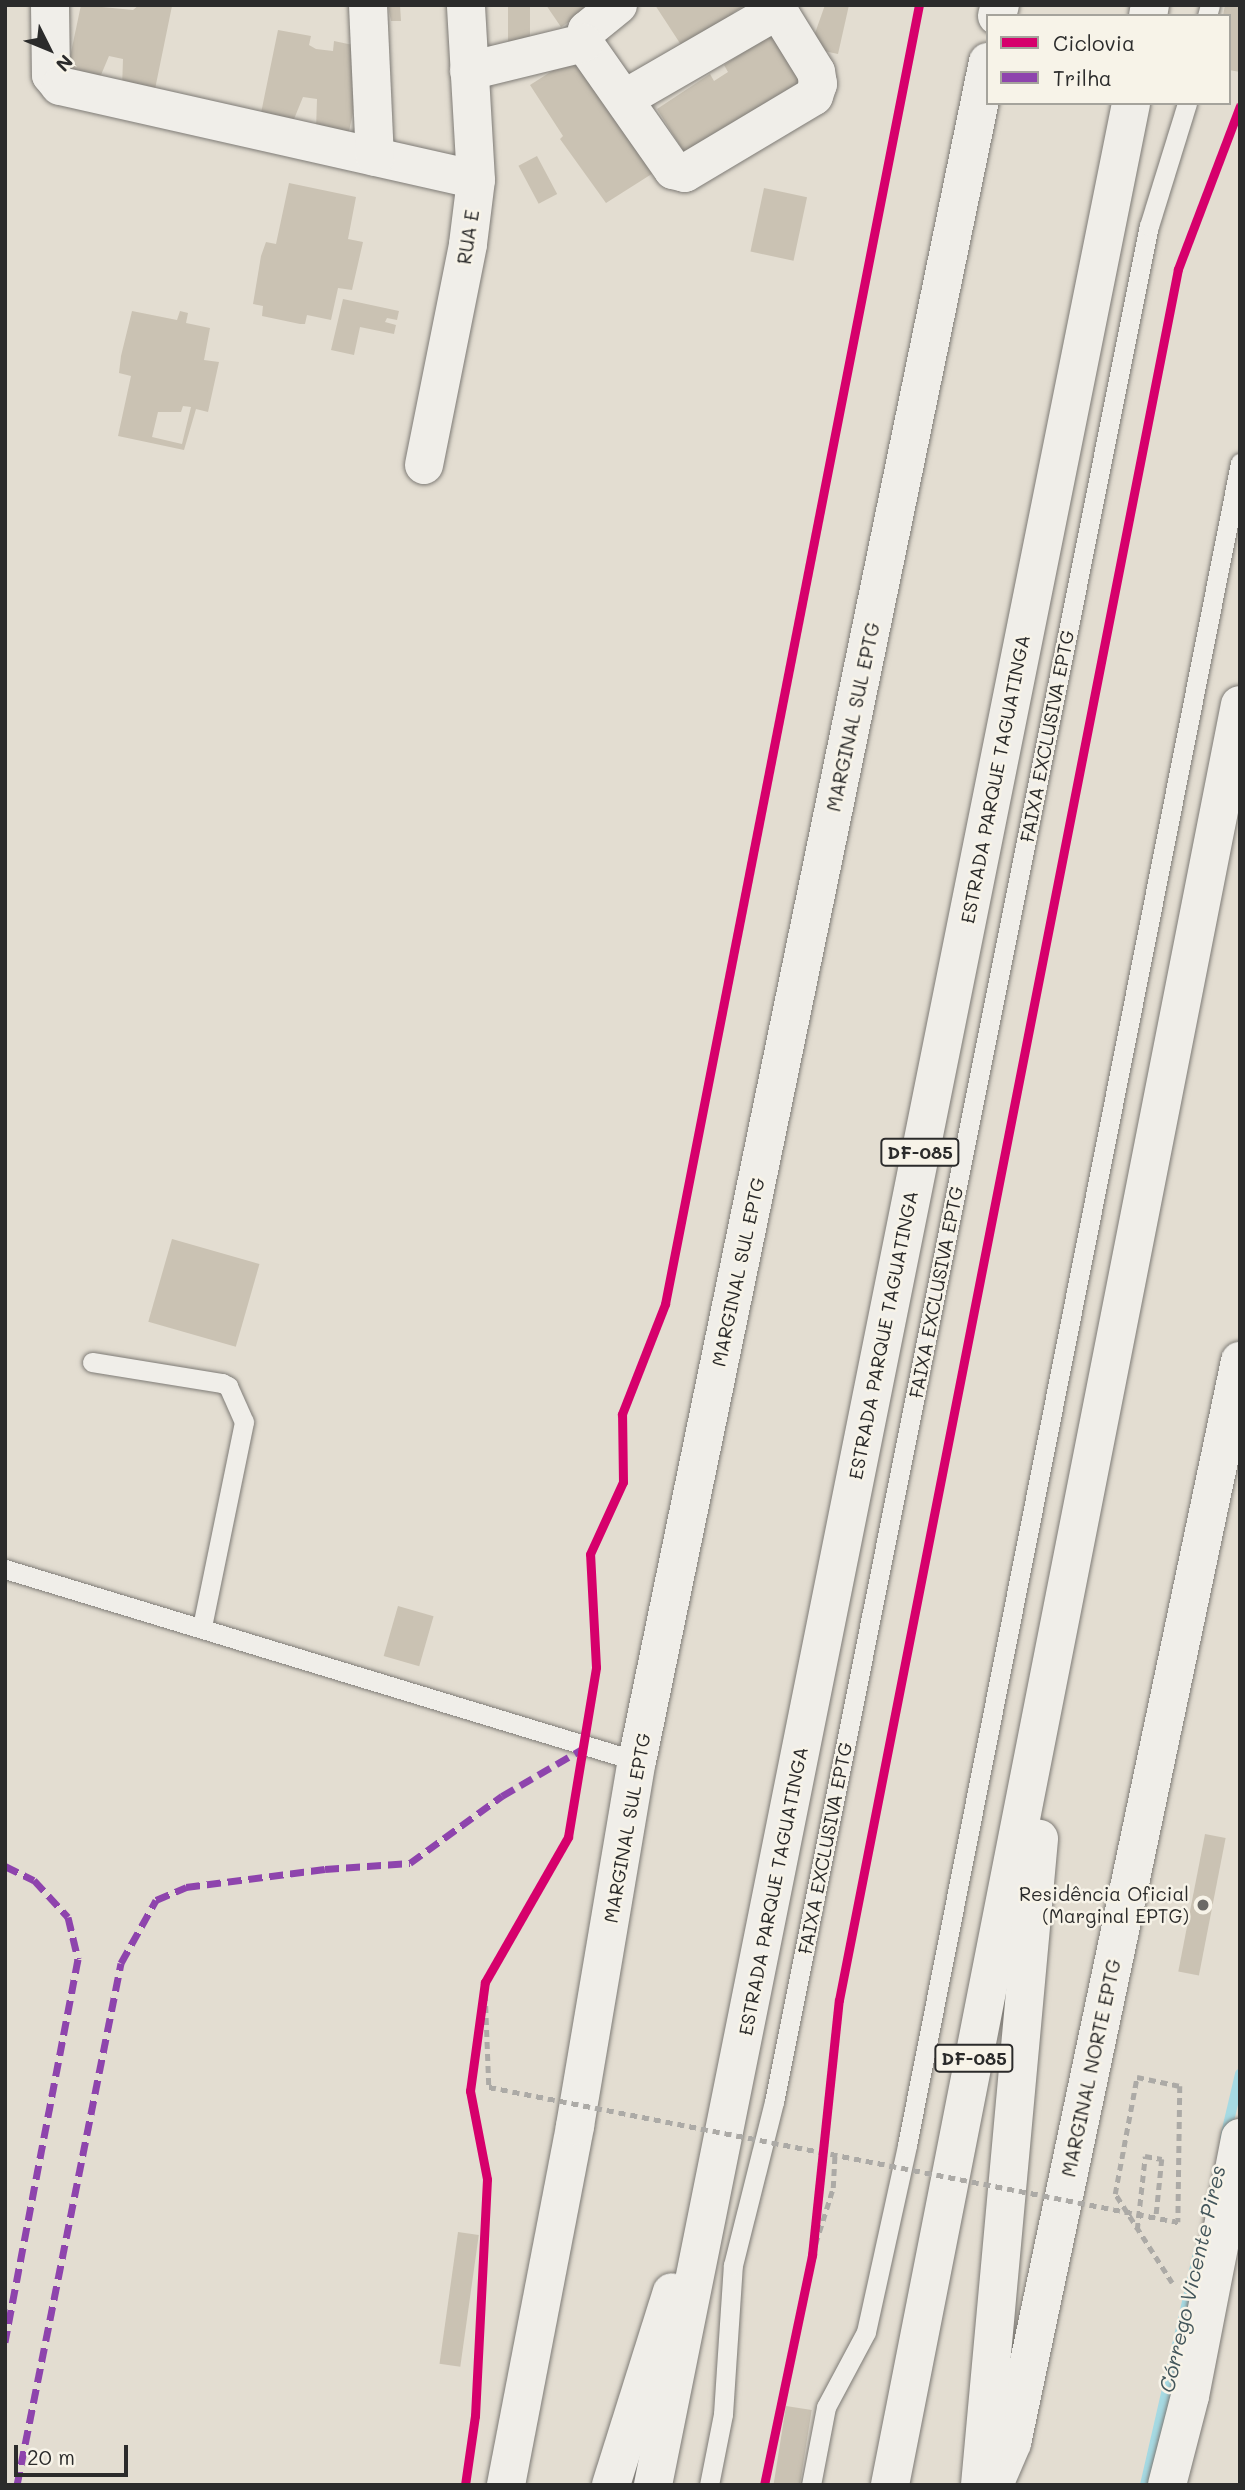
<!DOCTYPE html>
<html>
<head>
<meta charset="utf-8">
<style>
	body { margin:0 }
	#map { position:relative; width:1245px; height:2490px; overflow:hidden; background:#e3ddd1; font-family:Mali,sans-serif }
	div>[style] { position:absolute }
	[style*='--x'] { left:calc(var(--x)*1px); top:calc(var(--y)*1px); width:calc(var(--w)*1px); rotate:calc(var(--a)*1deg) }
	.stream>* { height:10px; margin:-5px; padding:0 5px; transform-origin:5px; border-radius:5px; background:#a6dae3 }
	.building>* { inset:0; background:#cac2b3; transform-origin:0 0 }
	.path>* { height:4.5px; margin-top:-2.25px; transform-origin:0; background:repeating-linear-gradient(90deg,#acaaa6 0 7px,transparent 0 12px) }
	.roads { filter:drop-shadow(0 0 2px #7e7b76) drop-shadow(0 0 2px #7e7b76) }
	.service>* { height:19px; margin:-9.5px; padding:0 9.5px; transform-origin:9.5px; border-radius:9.5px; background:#f0eee9 }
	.minor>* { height:38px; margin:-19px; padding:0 19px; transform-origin:19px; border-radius:19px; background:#f0eee9 }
	.primary>* { height:38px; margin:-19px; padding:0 19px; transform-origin:19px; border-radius:19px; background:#f0eee9 }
	.motorway>* { height:38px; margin:-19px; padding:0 19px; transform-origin:19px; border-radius:19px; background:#f0eee9 }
	.path-bridge>* { height:4.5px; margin-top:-2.25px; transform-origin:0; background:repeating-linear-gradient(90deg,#acaaa6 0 7px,transparent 0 12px) }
	.quiet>* { height:7px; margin-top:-3.5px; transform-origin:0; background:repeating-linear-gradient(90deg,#8e44ad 0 14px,transparent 0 21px) }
	.cycleway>* { height:9px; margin:-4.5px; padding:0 4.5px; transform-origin:4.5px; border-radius:4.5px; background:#d6006c }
	.dots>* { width:19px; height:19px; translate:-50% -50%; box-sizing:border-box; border:4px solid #f7f3e8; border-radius:50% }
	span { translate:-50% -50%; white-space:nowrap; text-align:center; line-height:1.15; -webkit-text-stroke:5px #f7f3e8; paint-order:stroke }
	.shield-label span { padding:2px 5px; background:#f7f3e8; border:2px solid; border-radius:5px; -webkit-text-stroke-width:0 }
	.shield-label { font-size:18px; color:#2b2b2b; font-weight:700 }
	.street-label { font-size:19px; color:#2b2b2b }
	.poi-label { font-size:19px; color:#2b2b2b }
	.right { translate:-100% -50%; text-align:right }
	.water-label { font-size:21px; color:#43565b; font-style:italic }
	.frame { position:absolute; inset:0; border:7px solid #2b2b2b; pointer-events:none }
	.legend { position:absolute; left:986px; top:14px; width:245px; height:91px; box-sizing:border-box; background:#f7f3e8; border:2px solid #a5a39c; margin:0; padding:9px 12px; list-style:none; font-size:21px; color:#2b2b2b }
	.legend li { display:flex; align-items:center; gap:14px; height:35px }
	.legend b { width:35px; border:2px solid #a5a39c }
	.north { position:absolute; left:14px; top:14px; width:70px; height:70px; -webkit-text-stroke:5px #f7f3e8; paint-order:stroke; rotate:133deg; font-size:19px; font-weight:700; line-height:28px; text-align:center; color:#2b2b2b }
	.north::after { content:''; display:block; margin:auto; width:24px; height:32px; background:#2b2b2b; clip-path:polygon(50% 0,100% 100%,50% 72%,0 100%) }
	.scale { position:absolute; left:14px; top:2445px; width:114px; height:32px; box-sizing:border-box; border:4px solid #2b2b2b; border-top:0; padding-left:9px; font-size:21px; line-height:24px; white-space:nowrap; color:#2b2b2b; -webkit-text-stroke:5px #f7f3e8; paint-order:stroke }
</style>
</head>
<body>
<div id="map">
	<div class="stream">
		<i style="--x:1225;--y:2138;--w:66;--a:-76.8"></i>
		<i style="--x:1145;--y:2485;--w:242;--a:-77.1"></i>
	</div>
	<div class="building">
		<i style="clip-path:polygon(81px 5px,133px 10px,139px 5px,172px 6px,154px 94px,122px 88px,123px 59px,109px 56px,98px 82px,66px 76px)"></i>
		<i style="clip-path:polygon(388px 5px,400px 5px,401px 21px,391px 21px)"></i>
		<i style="left:508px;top:5px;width:22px;height:37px"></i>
		<i style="clip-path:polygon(546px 5px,595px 5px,561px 27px)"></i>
		<i style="clip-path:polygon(655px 5px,745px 5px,733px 13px,738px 20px,687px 54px)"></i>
		<i style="clip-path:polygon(825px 5px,849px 5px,838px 54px,824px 51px,814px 36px)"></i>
		<i style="clip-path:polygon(1225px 5px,1240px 5px,1240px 72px,1229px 70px,1229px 16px,1223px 16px)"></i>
		<i style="clip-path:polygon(278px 30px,311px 36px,309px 45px,316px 49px,333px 51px,334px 41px,367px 48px,348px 136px,316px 130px,317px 99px,303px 97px,292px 124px,260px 118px)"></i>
		<i style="clip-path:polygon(776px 31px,809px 83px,689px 160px,657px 109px,710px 74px,714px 81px,728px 72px,724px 65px)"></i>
		<i style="clip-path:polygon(582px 52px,658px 170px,606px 203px,560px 139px,563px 136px,530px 85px)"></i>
		<i style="left:537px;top:156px;width:43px;height:21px;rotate:62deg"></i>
		<i style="clip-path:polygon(289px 183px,356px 197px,348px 239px,363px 242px,352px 290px,338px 288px,331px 320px,307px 315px,305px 324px,300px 324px,262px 316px,263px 306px,253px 304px,261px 256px,266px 242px,276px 244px)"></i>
		<i style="left:764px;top:188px;width:44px;height:65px;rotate:12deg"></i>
		<i style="clip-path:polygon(343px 299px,399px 311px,397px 320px,387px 318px,385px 322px,396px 325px,394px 334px,360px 327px,354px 355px,331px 350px)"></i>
		<i style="clip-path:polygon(evenodd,132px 311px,177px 320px,180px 311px,188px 313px,186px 323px,210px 328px,204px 360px,219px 362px,208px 412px,196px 409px,184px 450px,118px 436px,131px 376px,119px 373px,121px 356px,132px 311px,183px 406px,191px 407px,182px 444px,152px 437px,158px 412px,181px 412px,183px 406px)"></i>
		<i style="left:172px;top:1239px;width:91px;height:86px;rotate:16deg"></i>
		<i style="left:398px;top:1606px;width:37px;height:52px;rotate:16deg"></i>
		<i style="left:1205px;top:1834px;width:21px;height:140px;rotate:11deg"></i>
		<i style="left:458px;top:2232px;width:21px;height:133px;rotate:8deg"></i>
		<i style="left:786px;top:2406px;width:26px;height:81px;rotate:9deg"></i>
	</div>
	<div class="path">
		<i style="--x:485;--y:1982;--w:105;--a:87.8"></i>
		<i style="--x:1137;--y:2230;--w:74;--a:-83.8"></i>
		<i style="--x:1145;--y:2156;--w:17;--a:10"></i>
		<i style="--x:1162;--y:2159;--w:59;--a:95.8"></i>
		<i style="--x:812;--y:2255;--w:70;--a:-72.6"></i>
		<i style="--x:833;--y:2188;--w:33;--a:-87"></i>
		<i style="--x:1172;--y:2283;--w:106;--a:-122.6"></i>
		<i style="--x:1115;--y:2194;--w:119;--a:-79.4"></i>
		<i style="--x:1137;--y:2077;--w:44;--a:11.8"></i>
		<i style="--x:1180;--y:2086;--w:136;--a:90.8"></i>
	</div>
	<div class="roads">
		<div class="service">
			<i style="--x:1207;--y:16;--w:11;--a:-75"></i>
			<i style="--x:92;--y:1362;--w:132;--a:9.2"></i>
			<i style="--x:222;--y:1383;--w:7;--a:27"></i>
			<i style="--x:228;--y:1386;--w:39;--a:66"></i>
			<i style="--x:244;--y:1422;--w:209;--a:101.6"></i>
			<i style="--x:5;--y:1569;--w:661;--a:16.9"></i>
			<i style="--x:709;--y:2485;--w:72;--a:-78.8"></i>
			<i style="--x:723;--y:2414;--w:149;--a:-86.2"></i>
			<i style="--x:733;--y:2265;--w:168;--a:-75.9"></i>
			<i style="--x:774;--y:2102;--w:1913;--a:-78.7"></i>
			<i style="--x:1149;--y:226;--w:129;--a:-72.8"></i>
			<i style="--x:811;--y:2485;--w:79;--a:-79.1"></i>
			<i style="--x:826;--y:2407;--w:85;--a:-61.9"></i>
			<i style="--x:866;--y:2332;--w:191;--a:-77.6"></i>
			<i style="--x:907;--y:2145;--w:1715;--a:-78.8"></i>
		</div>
		<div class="minor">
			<i style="--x:50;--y:5;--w:70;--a:89.2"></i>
			<i style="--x:51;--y:75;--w:14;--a:51"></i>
			<i style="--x:60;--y:86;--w:426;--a:12.7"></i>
			<i style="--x:368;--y:5;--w:152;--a:87.4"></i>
			<i style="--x:618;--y:5;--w:40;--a:141"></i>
			<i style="--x:587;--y:30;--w:13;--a:103"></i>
			<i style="--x:584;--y:43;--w:155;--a:55"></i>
			<i style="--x:673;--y:170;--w:12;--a:14"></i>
			<i style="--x:685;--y:173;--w:150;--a:-30.8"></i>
			<i style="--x:814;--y:96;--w:13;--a:-72"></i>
			<i style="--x:818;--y:84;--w:12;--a:-99"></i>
			<i style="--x:816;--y:72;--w:65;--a:-121.7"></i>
			<i style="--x:782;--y:17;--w:10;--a:-156"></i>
			<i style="--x:773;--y:13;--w:172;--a:150"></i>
			<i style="--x:469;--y:71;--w:118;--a:-13.7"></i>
			<i style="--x:424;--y:465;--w:225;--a:-78.7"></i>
			<i style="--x:468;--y:244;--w:64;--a:-82.9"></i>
			<i style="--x:476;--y:180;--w:175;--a:-93.3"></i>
			<i style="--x:1167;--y:2485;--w:92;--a:-75.5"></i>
			<i style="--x:1190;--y:2396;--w:263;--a:-79"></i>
		</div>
		<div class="primary">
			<i style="--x:997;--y:16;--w:11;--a:-75"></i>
			<i style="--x:506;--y:2485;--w:366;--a:-79.1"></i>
			<i style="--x:575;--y:2126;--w:370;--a:-80.4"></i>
			<i style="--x:637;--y:1761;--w:1735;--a:-78.33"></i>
			<i style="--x:994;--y:2485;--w:46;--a:-66.8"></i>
			<i style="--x:1012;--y:2443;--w:1106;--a:-78.1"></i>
		</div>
		<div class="motorway">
			<i style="--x:1148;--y:16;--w:11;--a:-80"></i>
			<i style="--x:611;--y:2485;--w:202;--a:-72.5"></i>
			<i style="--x:653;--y:2485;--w:2429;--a:-78.65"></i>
			<i style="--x:890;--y:2485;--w:1814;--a:-78.88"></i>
			<i style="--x:980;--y:2485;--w:649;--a:-84.78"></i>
		</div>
	</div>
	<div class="path-bridge">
		<i style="--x:489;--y:2087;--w:702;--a:11.09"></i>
	</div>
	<div class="quiet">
		<i style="--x:5;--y:1866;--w:32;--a:26"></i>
		<i style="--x:34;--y:1880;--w:50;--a:47.4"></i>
		<i style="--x:68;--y:1917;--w:43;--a:76.6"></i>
		<i style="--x:78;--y:1959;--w:390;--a:100.8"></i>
		<i style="--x:17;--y:2485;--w:532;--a:-78.73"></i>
		<i style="--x:121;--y:1963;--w:72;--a:-60.9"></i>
		<i style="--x:156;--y:1900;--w:33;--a:-23"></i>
		<i style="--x:186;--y:1887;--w:140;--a:-7.4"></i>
		<i style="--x:325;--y:1869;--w:85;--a:-4"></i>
		<i style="--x:410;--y:1863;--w:114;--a:-36.1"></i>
		<i style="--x:502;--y:1796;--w:95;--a:-30.3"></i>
	</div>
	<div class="cycleway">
		<i style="--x:465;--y:2485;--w:70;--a:-81.8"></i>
		<i style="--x:475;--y:2416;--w:237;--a:-87.1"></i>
		<i style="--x:487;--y:2179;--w:90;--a:-100.9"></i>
		<i style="--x:470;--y:2091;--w:110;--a:-82.2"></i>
		<i style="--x:485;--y:1982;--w:167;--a:-60.2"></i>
		<i style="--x:568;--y:1837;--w:172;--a:-80.6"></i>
		<i style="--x:596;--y:1667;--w:113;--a:-93"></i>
		<i style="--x:590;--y:1554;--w:79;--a:-65.4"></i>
		<i style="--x:623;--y:1482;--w:68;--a:-90.8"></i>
		<i style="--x:622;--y:1414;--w:118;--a:-68.6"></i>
		<i style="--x:665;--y:1304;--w:1324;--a:-78.94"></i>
		<i style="--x:764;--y:2485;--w:235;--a:-78.2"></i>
		<i style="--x:812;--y:2255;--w:256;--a:-84"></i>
		<i style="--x:839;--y:2000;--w:1764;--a:-78.92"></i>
		<i style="--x:1178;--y:269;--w:174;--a:-69.2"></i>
	</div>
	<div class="dots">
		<i style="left:1203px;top:1905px;background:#6b6965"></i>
	</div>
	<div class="shield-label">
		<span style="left:920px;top:1152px">DF-085</span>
		<span style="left:974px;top:2058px">DF-085</span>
	</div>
	<div class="street-label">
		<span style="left:468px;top:237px;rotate:-81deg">RUA E</span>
		<span style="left:853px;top:717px;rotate:-78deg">MARGINAL SUL EPTG</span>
		<span style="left:1047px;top:736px;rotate:-79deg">FAIXA EXCLUSIVA EPTG</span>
		<span style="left:995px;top:779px;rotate:-79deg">ESTRADA PARQUE TAGUATINGA</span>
		<span style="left:738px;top:1272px;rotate:-78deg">MARGINAL SUL EPTG</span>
		<span style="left:936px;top:1292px;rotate:-79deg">FAIXA EXCLUSIVA EPTG</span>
		<span style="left:883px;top:1335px;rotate:-79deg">ESTRADA PARQUE TAGUATINGA</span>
		<span style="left:627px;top:1828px;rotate:-80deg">MARGINAL SUL EPTG</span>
		<span style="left:825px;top:1848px;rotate:-79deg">FAIXA EXCLUSIVA EPTG</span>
		<span style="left:773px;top:1891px;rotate:-79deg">ESTRADA PARQUE TAGUATINGA</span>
		<span style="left:1091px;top:2068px;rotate:-78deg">MARGINAL NORTE EPTG</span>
	</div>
	<div class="poi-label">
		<span class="right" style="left:1189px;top:1905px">Residência Oficial<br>(Marginal EPTG)</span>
	</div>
	<div class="water-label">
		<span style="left:1192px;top:2279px;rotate:-77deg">Córrego Vicente Pires</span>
	</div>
	<div class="frame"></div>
	<ul class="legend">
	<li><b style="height:9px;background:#d6006c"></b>Ciclovia</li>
	<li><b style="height:9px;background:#8e44ad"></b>Trilha</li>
	</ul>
	<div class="north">N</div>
	<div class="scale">20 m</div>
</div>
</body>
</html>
